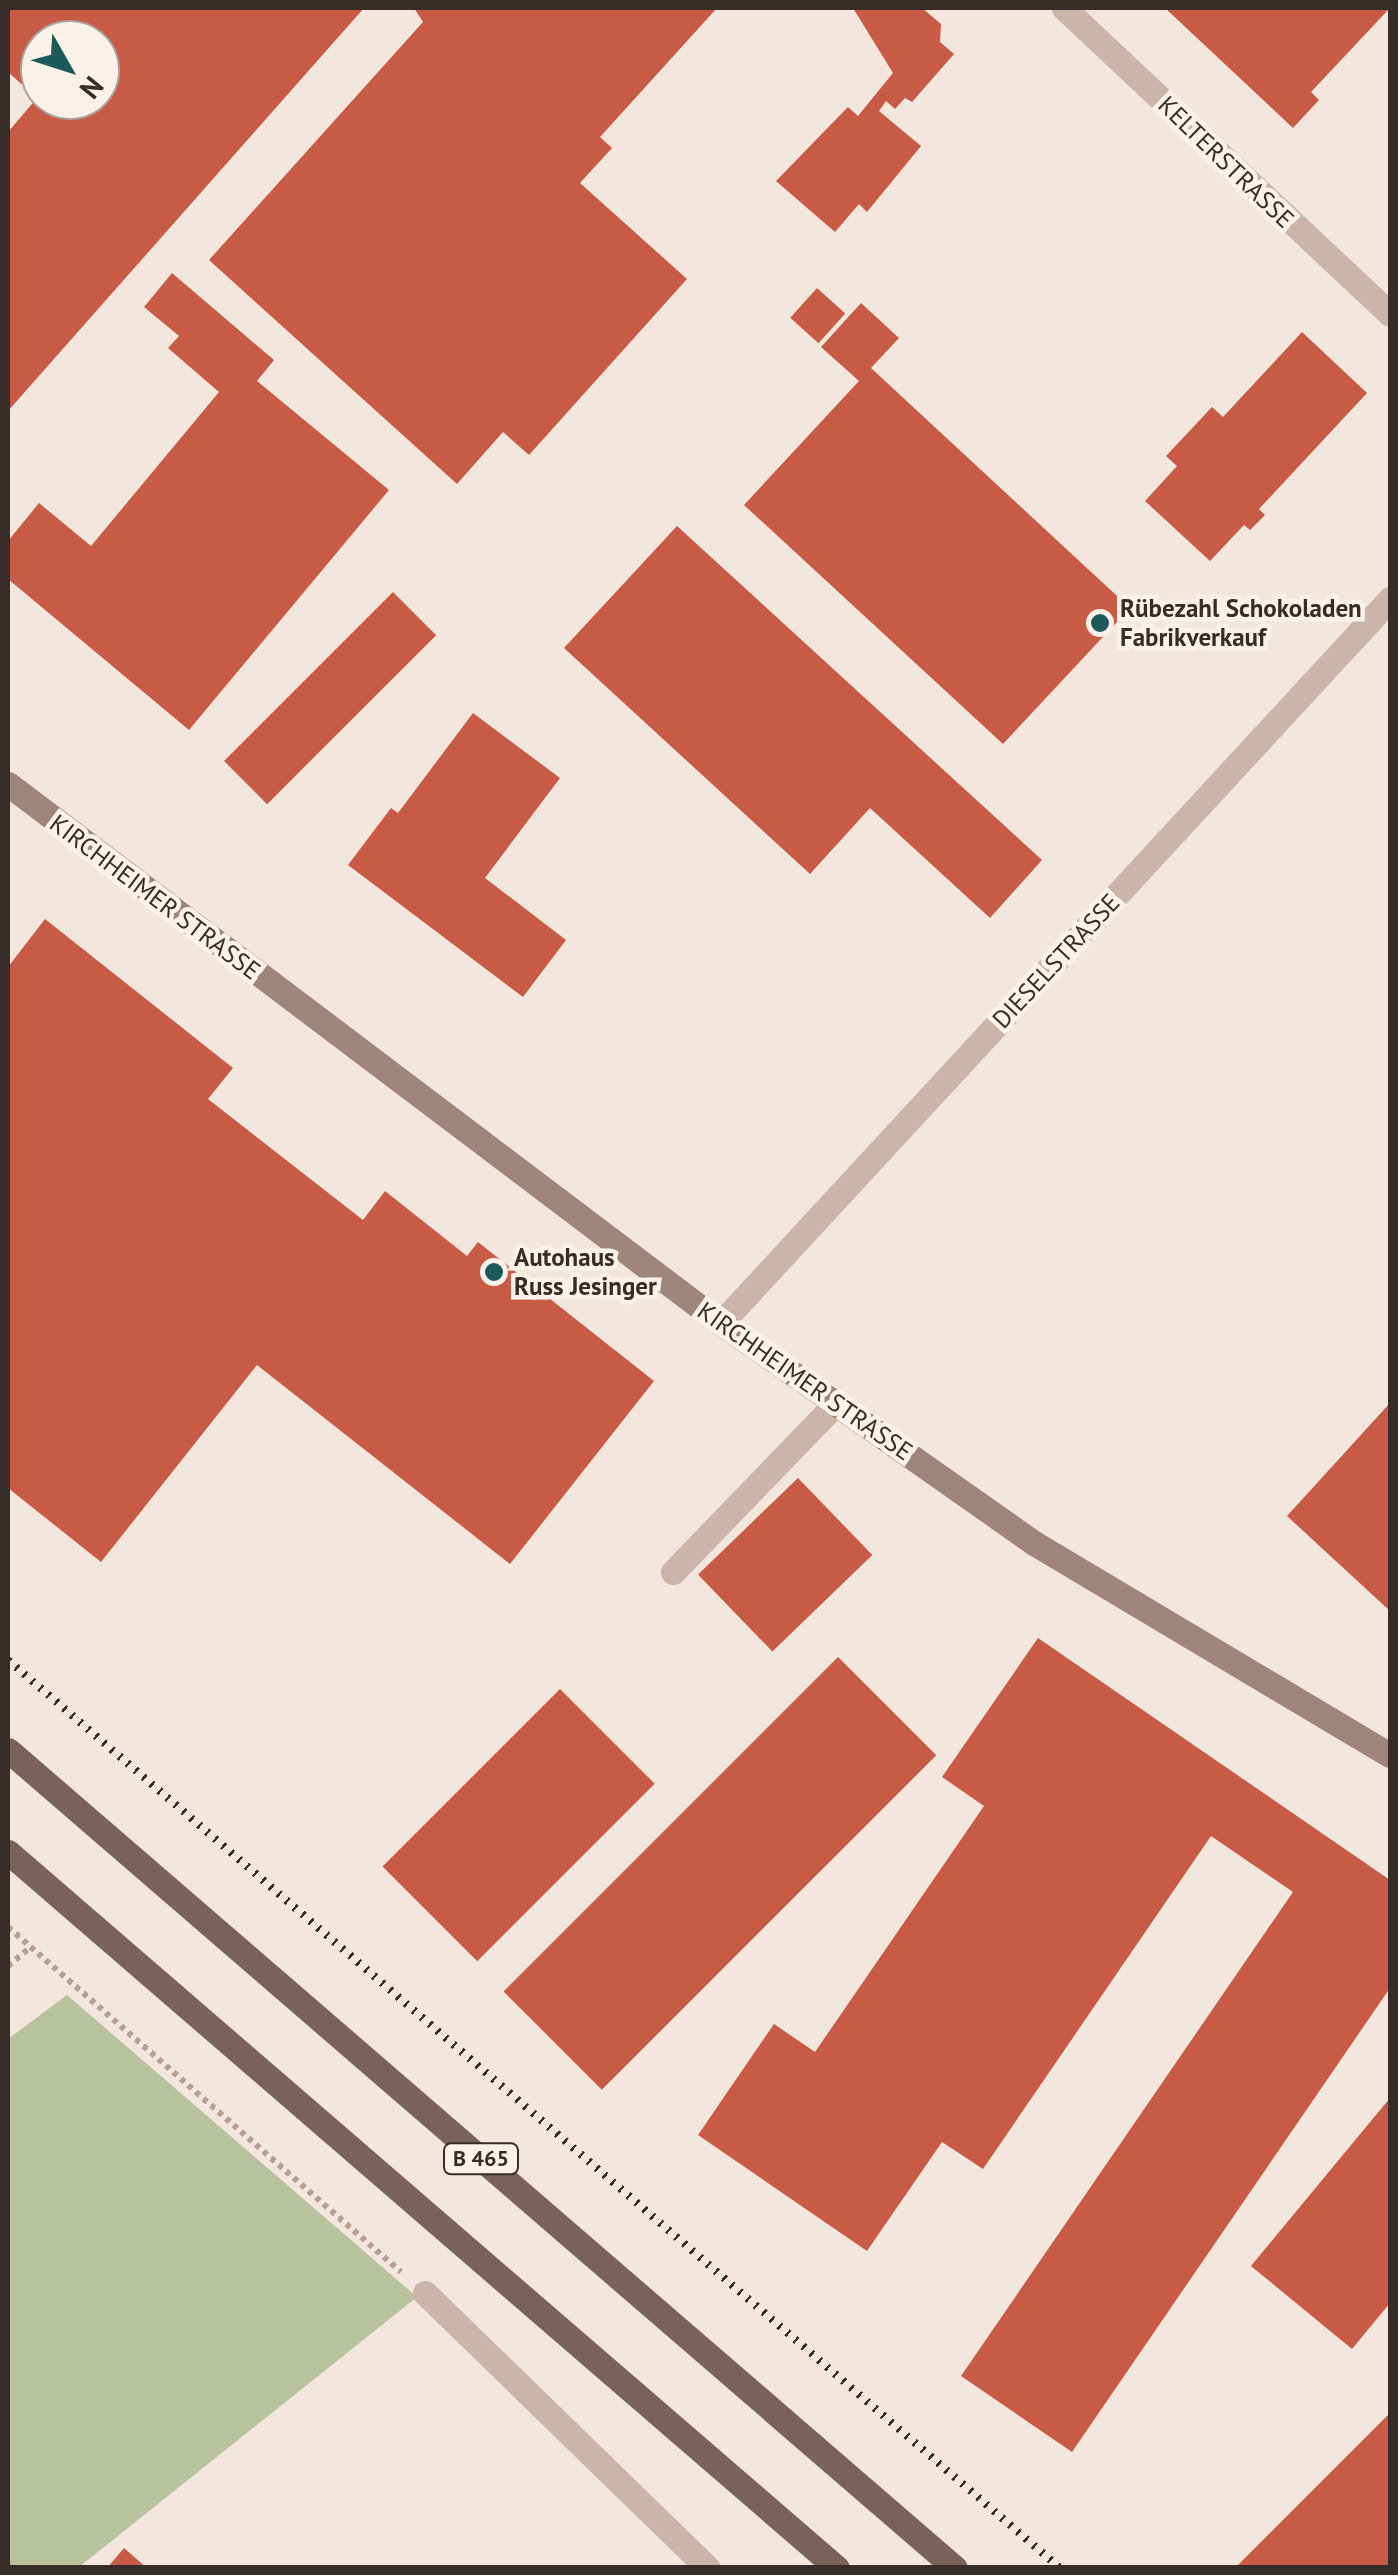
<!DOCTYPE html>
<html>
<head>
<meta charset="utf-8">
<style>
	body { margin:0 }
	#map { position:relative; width:1398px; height:2575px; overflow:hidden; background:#f3e6dc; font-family:"PT Sans",sans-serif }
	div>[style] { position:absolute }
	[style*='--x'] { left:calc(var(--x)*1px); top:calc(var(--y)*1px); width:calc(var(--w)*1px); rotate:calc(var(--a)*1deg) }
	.green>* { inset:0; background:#b8c29c }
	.building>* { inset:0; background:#c85b45; transform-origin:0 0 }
	.path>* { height:6px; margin-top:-3px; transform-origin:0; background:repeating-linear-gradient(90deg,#b79f92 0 5px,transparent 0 10px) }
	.lane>* { height:25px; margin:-12.5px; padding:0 12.5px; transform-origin:12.5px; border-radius:12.5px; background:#cbb5a8 }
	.street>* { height:25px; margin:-12.5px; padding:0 12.5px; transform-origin:12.5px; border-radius:12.5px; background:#cbb5a8 }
	.secondary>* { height:25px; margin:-12.5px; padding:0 12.5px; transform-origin:12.5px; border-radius:12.5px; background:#9f8479 }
	.primary>* { height:25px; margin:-12.5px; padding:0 12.5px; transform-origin:12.5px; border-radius:12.5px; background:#7a6259 }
	.rail>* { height:8px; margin-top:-4px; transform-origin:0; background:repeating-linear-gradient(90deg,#382c28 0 2.5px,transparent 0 10.5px) }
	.dots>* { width:28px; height:28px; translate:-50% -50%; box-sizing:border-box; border:5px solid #faf1e9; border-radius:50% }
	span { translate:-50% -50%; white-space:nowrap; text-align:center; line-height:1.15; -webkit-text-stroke:9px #faf1e9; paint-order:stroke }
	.shield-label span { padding:2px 8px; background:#faf1e9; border:2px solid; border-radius:8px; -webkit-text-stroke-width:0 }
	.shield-label { font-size:22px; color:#382c28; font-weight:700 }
	.street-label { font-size:25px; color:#382c28 }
	.poi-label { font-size:25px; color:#382c28; font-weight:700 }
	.left { translate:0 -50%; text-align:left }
	.frame { position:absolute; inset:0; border:10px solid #382c28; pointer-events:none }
	.north { position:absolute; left:20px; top:20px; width:100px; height:100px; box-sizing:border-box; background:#faf1e9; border:2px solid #aca29c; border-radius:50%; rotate:129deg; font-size:28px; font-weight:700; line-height:40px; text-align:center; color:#382c28 }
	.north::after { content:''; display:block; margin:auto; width:35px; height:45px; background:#1d5a5a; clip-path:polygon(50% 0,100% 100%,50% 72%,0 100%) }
</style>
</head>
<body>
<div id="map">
	<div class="green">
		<i style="clip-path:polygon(67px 1995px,417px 2297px,79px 2567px,8px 2567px,8px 2039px)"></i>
	</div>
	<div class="building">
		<i style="clip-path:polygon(evenodd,8px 8px,364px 8px,8px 411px,8px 132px,37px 98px,8px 72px,8px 8px,40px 40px,100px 40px,100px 100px,40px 100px,40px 40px)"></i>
		<i style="clip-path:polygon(414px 8px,717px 8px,600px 137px,612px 148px,580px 183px,687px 279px,529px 455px,503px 432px,457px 484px,209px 260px,423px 22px)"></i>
		<i style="clip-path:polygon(853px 8px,922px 8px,941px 24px,940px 42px,954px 54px,912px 102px,905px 98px,895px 109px,886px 101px,879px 111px,921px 146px,867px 212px,859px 204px,835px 232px,776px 181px,848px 107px,858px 116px,893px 73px)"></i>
		<i style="clip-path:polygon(1165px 8px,1390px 8px,1311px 92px,1319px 100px,1293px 128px)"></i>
		<i style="clip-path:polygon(172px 273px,274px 360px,257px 381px,389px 490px,189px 730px,8px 579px,8px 541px,39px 503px,91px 546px,219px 392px,168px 348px,179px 336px,144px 307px)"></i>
		<i style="left:817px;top:288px;width:38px;height:40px;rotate:42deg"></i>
		<i style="clip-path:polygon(861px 303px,899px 338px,871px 368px,1130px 608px,1003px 744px,744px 505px,859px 381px,821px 347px)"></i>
		<i style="clip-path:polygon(1302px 332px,1367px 393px,1259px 509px,1265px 515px,1250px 530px,1244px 525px,1210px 561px,1145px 501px,1177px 466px,1166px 456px,1212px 407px,1223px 417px)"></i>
		<i style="clip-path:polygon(677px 526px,1042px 860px,990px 918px,870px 808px,810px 874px,564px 648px)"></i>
		<i style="left:393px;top:592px;width:61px;height:239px;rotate:45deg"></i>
		<i style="clip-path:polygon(473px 713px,560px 778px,485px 878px,566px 940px,523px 997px,348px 865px,391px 808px,398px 813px)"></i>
		<i style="clip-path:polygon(45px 919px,233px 1068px,208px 1099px,363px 1220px,385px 1191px,467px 1256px,478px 1242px,654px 1381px,510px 1564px,257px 1365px,101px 1562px,8px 1488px,8px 967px)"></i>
		<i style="clip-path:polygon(1390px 1403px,1390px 1611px,1287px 1516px)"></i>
		<i style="left:798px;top:1478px;width:107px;height:139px;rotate:46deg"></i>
		<i style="clip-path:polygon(1038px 1638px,1390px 1880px,1390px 1988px,1072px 2452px,961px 2376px,1293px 1892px,1211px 1836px,983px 2169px,942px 2142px,867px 2251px,698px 2135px,774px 2024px,815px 2052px,984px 1806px,942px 1777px)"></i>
		<i style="left:838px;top:1657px;width:139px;height:473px;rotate:45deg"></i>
		<i style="left:560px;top:1689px;width:134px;height:251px;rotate:45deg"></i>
		<i style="clip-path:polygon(1390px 2098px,1390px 2303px,1352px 2349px,1251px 2266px)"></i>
		<i style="clip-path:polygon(1390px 2413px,1390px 2568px,1235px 2568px)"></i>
		<i style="clip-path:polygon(124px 2548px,147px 2568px,107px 2568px)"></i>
	</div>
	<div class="path">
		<i style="--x:8;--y:1927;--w:523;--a:41.28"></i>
		<i style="--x:8;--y:1966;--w:30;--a:-40"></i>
	</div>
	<div class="lane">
		<i style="--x:673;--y:1572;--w:235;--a:-46"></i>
		<i style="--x:425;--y:2293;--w:395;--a:44.2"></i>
	</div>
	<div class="street">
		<i style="--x:1064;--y:8;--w:447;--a:43.2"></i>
		<i style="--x:721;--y:1323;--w:986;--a:-47.26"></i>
	</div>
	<div class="secondary">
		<i style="--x:8;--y:784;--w:894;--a:37.09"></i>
		<i style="--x:721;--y:1323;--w:383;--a:35.1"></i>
		<i style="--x:1034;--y:1543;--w:414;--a:30.8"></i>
	</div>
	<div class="primary">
		<i style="--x:8;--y:1750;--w:1251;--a:40.82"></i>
		<i style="--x:8;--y:1852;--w:1095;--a:40.82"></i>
	</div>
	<div class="rail">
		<i style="--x:8;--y:1660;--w:1390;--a:40.8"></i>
	</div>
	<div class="dots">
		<i style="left:1100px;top:623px;background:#1d5a5a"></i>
		<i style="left:494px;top:1272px;background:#1d5a5a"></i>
	</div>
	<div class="shield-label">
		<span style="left:481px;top:2159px">B 465</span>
	</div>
	<div class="street-label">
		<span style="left:1226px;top:162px;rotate:44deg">KELTERSTRASSE</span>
		<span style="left:155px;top:897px;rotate:37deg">KIRCHHEIMER STRASSE</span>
		<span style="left:1056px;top:961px;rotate:-47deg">DIESELSTRASSE</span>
		<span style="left:805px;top:1381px;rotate:35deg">KIRCHHEIMER STRASSE</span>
	</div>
	<div class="poi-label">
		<span class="left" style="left:1120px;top:623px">Rübezahl Schokoladen<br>Fabrikverkauf</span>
		<span class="left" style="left:514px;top:1272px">Autohaus<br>Russ Jesinger</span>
	</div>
	<div class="frame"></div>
	<div class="north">N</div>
</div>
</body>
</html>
